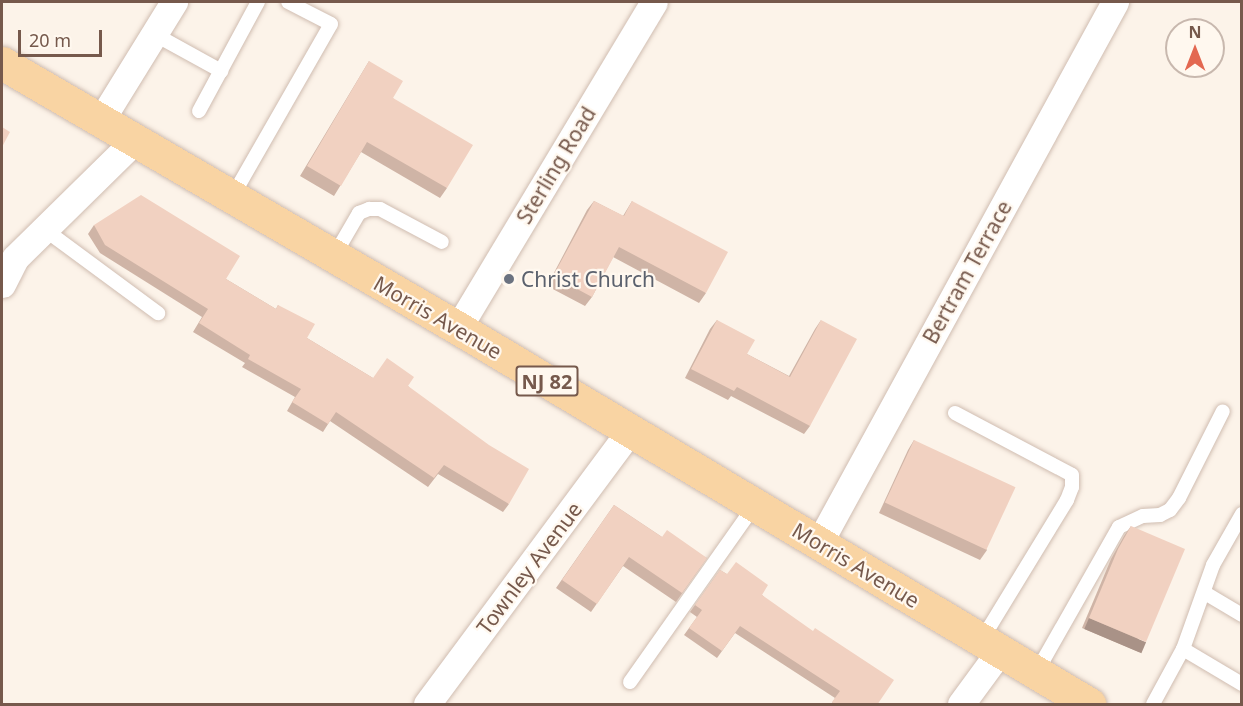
<!DOCTYPE html>
<html>
<head>
<meta charset="utf-8">
<style>
	body { margin:0 }
	#map { position:relative; width:1243px; height:706px; overflow:hidden; background:#fcf3e9; font-family:"Noto Sans",sans-serif }
	div>[style] { position:absolute }
	[style*='--x'] { left:calc(var(--x)*1px); top:calc(var(--y)*1px); width:calc(var(--w)*1px); rotate:calc(var(--a)*1deg) }
	.roads { filter:drop-shadow(0 0 2px #d0bdb1) drop-shadow(0 0 2px #d0bdb1) }
	.lane>* { height:14px; margin:-7px; padding:0 7px; transform-origin:7px; border-radius:7px; background:#fff }
	.street>* { height:27px; margin:-13.5px; padding:0 13.5px; transform-origin:13.5px; border-radius:13.5px; background:#fff }
	.primary>* { height:33px; margin:-16.5px; padding:0 16.5px; transform-origin:16.5px; border-radius:16.5px; background:#f9d4a3 }
	.wall>* { inset:0; background:#cfb4a6 }
	.shaded-wall>* { inset:0; background:#a99287; transform-origin:0 0 }
	.building>* { inset:0; background:#f1d1c1; transform-origin:0 0 }
	.dots>* { width:16px; height:16px; translate:-50% -50%; box-sizing:border-box; border:3px solid #fff8ef; border-radius:50% }
	span { translate:-50% -50%; white-space:nowrap; text-align:center; line-height:1.15; -webkit-text-stroke:4.5px #fff8ef; paint-order:stroke }
	.shield-label span { padding:2px 4px; background:#fff8ef; border:2px solid; border-radius:4px; -webkit-text-stroke-width:0 }
	.shield-label { font-size:20px; color:#76594c; font-weight:700 }
	.street-label { font-size:21px; color:#76594c }
	.worship-label { font-size:21px; color:#5b616d }
	.left { translate:0 -50%; text-align:left }
	.frame { position:absolute; inset:0; border:3px solid #76594c; pointer-events:none }
	.north { position:absolute; left:1165px; top:18px; width:60px; height:60px; box-sizing:border-box; background:#fff8ef; border:2px solid #c8b8ae; border-radius:50%; rotate:0deg; font-size:16px; font-weight:700; line-height:24px; text-align:center; color:#76594c }
	.north::after { content:''; display:block; margin:auto; width:21px; height:27px; background:#e36851; clip-path:polygon(50% 0,100% 100%,50% 72%,0 100%) }
	.scale { position:absolute; left:18px; top:30px; width:84px; height:27px; box-sizing:border-box; border:3px solid #76594c; border-top:0; padding-left:8px; font-size:18px; line-height:21px; white-space:nowrap; color:#76594c; -webkit-text-stroke:4px #fff8ef; paint-order:stroke }
</style>
</head>
<body>
<div id="map">
	<div class="roads">
		<div class="lane">
			<i style="--x:154;--y:34;--w:77;--a:28.9"></i>
			<i style="--x:199;--y:111;--w:124;--a:-61.6"></i>
			<i style="--x:232;--y:197;--w:199;--a:-60.2"></i>
			<i style="--x:331;--y:24;--w:48;--a:-152.9"></i>
			<i style="--x:44;--y:229;--w:142;--a:36.4"></i>
			<i style="--x:334;--y:256;--w:50;--a:-59.8"></i>
			<i style="--x:359;--y:213;--w:11;--a:-22"></i>
			<i style="--x:369;--y:209;--w:11;--a:0"></i>
			<i style="--x:380;--y:209;--w:70;--a:28"></i>
			<i style="--x:955;--y:413;--w:132;--a:27.9"></i>
			<i style="--x:1072;--y:475;--w:12;--a:90"></i>
			<i style="--x:1072;--y:487;--w:14;--a:111"></i>
			<i style="--x:1067;--y:500;--w:163;--a:121.4"></i>
			<i style="--x:1205;--y:593;--w:43;--a:30.7"></i>
			<i style="--x:1183;--y:649;--w:69;--a:30.7"></i>
			<i style="--x:1036;--y:673;--w:168;--a:-60.4"></i>
			<i style="--x:1119;--y:527;--w:26;--a:-25"></i>
			<i style="--x:1143;--y:516;--w:17;--a:-3"></i>
			<i style="--x:1160;--y:515;--w:11;--a:-27"></i>
			<i style="--x:1170;--y:510;--w:15;--a:-53"></i>
			<i style="--x:1179;--y:498;--w:97;--a:-63.2"></i>
			<i style="--x:630;--y:682;--w:217;--a:-54.8"></i>
			<i style="--x:1153;--y:704;--w:63;--a:-61.4"></i>
			<i style="--x:1183;--y:649;--w:89;--a:-70.3"></i>
			<i style="--x:1213;--y:565;--w:59;--a:-60.4"></i>
		</div>
		<div class="street">
			<i style="--x:101;--y:120;--w:139;--a:-58.3"></i>
			<i style="--x:2;--y:284;--w:29;--a:-63"></i>
			<i style="--x:15;--y:258;--w:168;--a:-44.5"></i>
			<i style="--x:458;--y:328;--w:380;--a:-59"></i>
			<i style="--x:819;--y:543;--w:617;--a:-61.32"></i>
			<i style="--x:427;--y:704;--w:340;--a:-53.4"></i>
			<i style="--x:961;--y:704;--w:66;--a:-53.7"></i>
		</div>
		<div class="primary">
			<i style="--x:2;--y:63;--w:527;--a:30.16"></i>
			<i style="--x:458;--y:328;--w:735;--a:30.79"></i>
		</div>
	</div>
	<div class="wall">
		<i style="clip-path:polygon(369px 61px,393px 98px,447px 188px,440px 198px,361px 152px,334px 196px,300px 176px)"></i>
		<i style="clip-path:polygon(594px 201px,623px 216px,632px 201px,706px 293px,699px 303px,613px 257px,592px 297px,585px 306px,547px 286px,587px 210px)"></i>
		<i style="clip-path:polygon(94px 225px,226px 279px,276px 309px,278px 305px,307px 338px,373px 378px,408px 386px,509px 504px,503px 512px,438px 474px,428px 487px,330px 421px,323px 432px,287px 411px,295px 397px,242px 367px,245px 363px,193px 332px,202px 317px,100px 253px,88px 234px)"></i>
		<i style="clip-path:polygon(717px 320px,747px 354px,789px 376px,815px 329px,821px 320px,810px 426px,804px 434px,731px 396px,728px 400px,685px 378px,710px 329px)"></i>
		<i style="clip-path:polygon(914px 440px,987px 550px,980px 560px,879px 513px,908px 450px)"></i>
		<i style="clip-path:polygon(614px 505px,662px 537px,707px 558px,676px 602px,623px 566px,591px 612px,556px 588px)"></i>
		<i style="clip-path:polygon(1131px 526px,1139px 652px,1082px 628px,1111px 559px,1124px 536px)"></i>
		<i style="clip-path:polygon(720px 570px,762px 595px,877px 705px,831px 705px,835px 698px,735px 633px,717px 658px,684px 635px,697px 617px,690px 612px)"></i>
	</div>
	<div class="shaded-wall">
		<i style="left:1089px;top:618px;width:62px;height:12px;rotate:23deg"></i>
	</div>
	<div class="building">
		<i style="clip-path:polygon(369px 61px,403px 81px,393px 98px,473px 145px,447px 188px,367px 142px,341px 186px,307px 166px)"></i>
		<i style="clip-path:polygon(2px 127px,10px 132px,2px 147px)"></i>
		<i style="clip-path:polygon(141px 195px,240px 256px,226px 279px,276px 309px,278px 305px,315px 324px,307px 338px,373px 378px,387px 358px,414px 377px,408px 386px,489px 445px,529px 469px,509px 504px,444px 465px,434px 478px,336px 412px,328px 424px,292px 402px,301px 389px,248px 359px,250px 355px,199px 323px,208px 309px,105px 245px,94px 225px)"></i>
		<i style="clip-path:polygon(594px 201px,624px 216px,632px 201px,728px 252px,706px 293px,619px 247px,592px 297px,553px 276px)"></i>
		<i style="clip-path:polygon(717px 320px,755px 340px,747px 354px,790px 377px,821px 320px,857px 339px,810px 426px,737px 387px,734px 391px,691px 369px)"></i>
		<i style="left:914px;top:440px;width:112px;height:69px;rotate:25deg"></i>
		<i style="clip-path:polygon(614px 505px,662px 537px,667px 530px,707px 558px,682px 593px,629px 557px,597px 604px,562px 580px)"></i>
		<i style="clip-path:polygon(1131px 526px,1185px 549px,1146px 642px,1089px 618px,1118px 549px)"></i>
		<i style="clip-path:polygon(736px 562px,768px 585px,762px 595px,813px 631px,815px 628px,894px 680px,877px 705px,836px 705px,832px 702px,840px 691px,740px 626px,722px 651px,689px 628px,702px 610px,695px 605px,720px 570px,727px 574px)"></i>
	</div>
	<div class="dots">
		<i style="left:509px;top:279px;background:#6b7280"></i>
	</div>
	<div class="shield-label">
		<span style="left:547px;top:381px">NJ 82</span>
	</div>
	<div class="street-label">
		<span style="left:556px;top:165px;rotate:-59deg">Sterling Road</span>
		<span style="left:967px;top:272px;rotate:-61deg">Bertram Terrace</span>
		<span style="left:438px;top:317px;rotate:30deg">Morris Avenue</span>
		<span style="left:856px;top:565px;rotate:31deg">Morris Avenue</span>
		<span style="left:529px;top:568px;rotate:-53deg">Townley Avenue</span>
	</div>
	<div class="worship-label">
		<span class="left" style="left:521px;top:279px">Christ Church</span>
	</div>
	<div class="frame"></div>
	<div class="north">N</div>
	<div class="scale">20 m</div>
</div>
</body>
</html>
